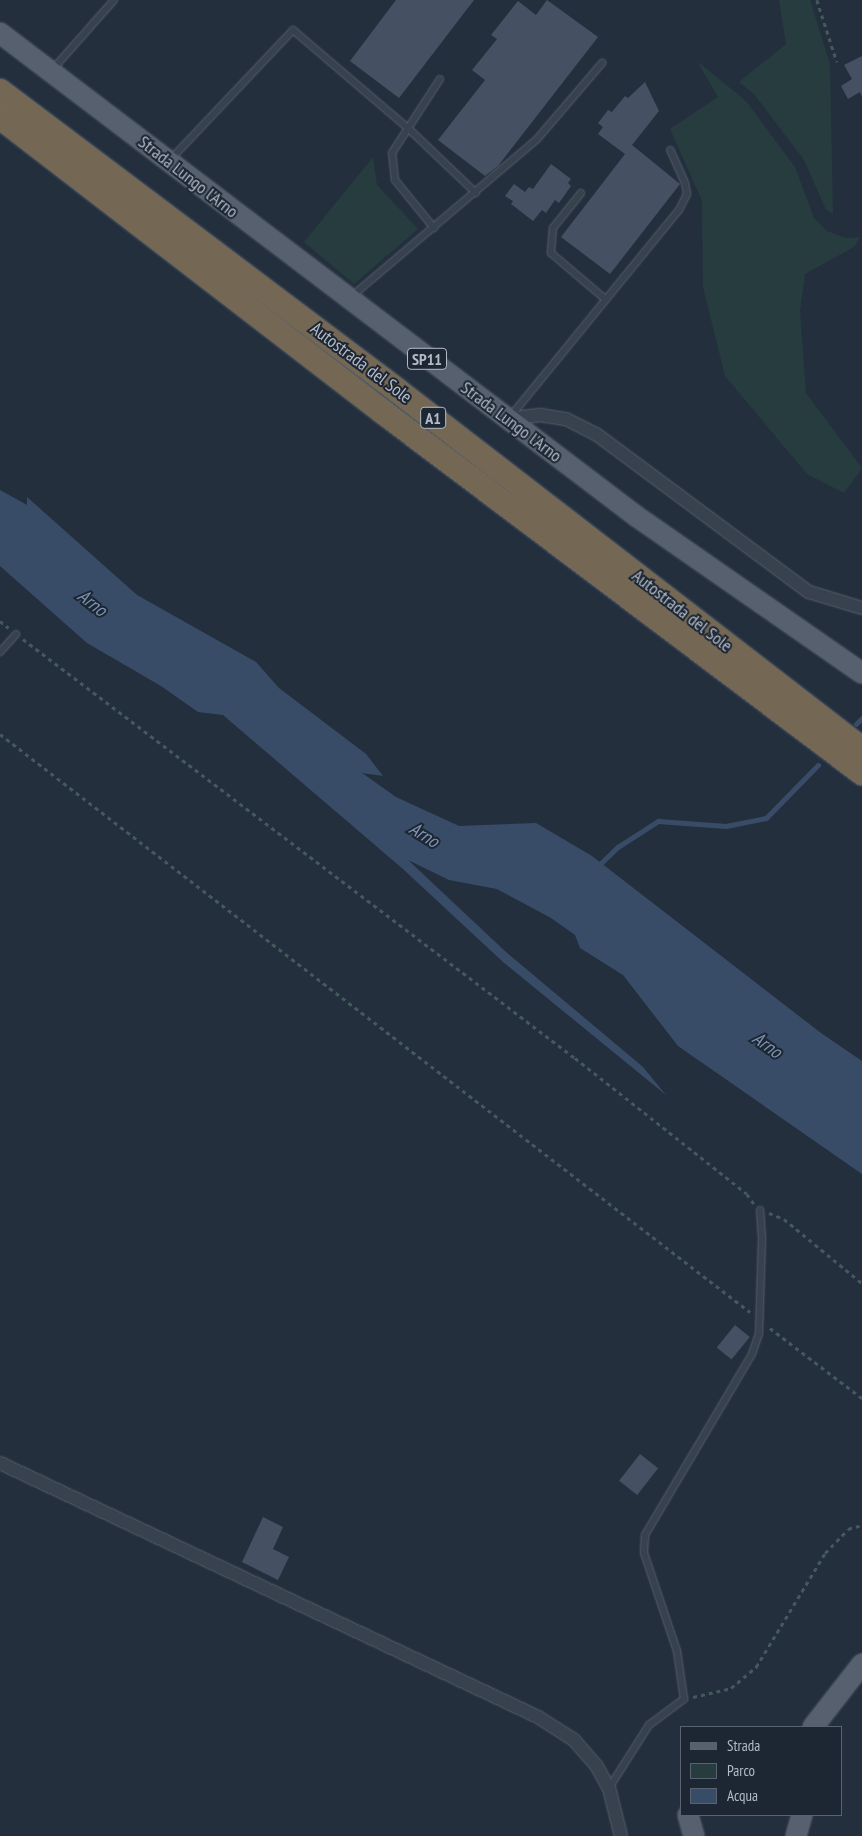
<!DOCTYPE html>
<html>
<head>
<meta charset="utf-8">
<style>
	body { margin:0 }
	#map { position:relative; width:862px; height:1836px; overflow:hidden; background:#242f3e; font-family:"PT Sans Narrow",sans-serif }
	div>[style] { position:absolute }
	[style*='--x'] { left:calc(var(--x)*1px); top:calc(var(--y)*1px); width:calc(var(--w)*1px); rotate:calc(var(--a)*1deg) }
	.green>* { inset:0; background:#263c3f }
	.water>* { inset:0; background:#394c67 }
	.stream>* { height:4.5px; margin:-2.25px; padding:0 2.25px; transform-origin:2.25px; border-radius:2.25px; background:#394c67 }
	.building>* { inset:0; background:#455162; transform-origin:0 0 }
	.path>* { height:2.5px; margin-top:-1.25px; transform-origin:0; background:repeating-linear-gradient(90deg,#44595c 0 4px,transparent 0 8px) }
	.roads { filter:drop-shadow(0 0 1px #565f6c) drop-shadow(0 0 1px #565f6c) }
	.lane>* { height:6px; margin:-3px; padding:0 3px; transform-origin:3px; border-radius:3px; background:#38414e }
	.street>* { height:12px; margin:-6px; padding:0 6px; transform-origin:6px; border-radius:6px; background:#38414e }
	.primary>* { height:20px; margin:-10px; padding:0 10px; transform-origin:10px; border-radius:10px; background:#56606e }
	.highway>* { height:24px; margin:-12px; padding:0 12px; transform-origin:12px; border-radius:12px; background:#746855 }
	span { translate:-50% -50%; white-space:nowrap; text-align:center; line-height:1.15; -webkit-text-stroke:4px #1d2633; paint-order:stroke }
	.shield-label span { padding:1px 4px; background:#1d2633; border:1px solid; border-radius:4px; -webkit-text-stroke-width:0 }
	.shield-label { font-size:16px; color:#b4bcc9; font-weight:700 }
	.street-label { font-size:18px; color:#b4bcc9 }
	.water-label { font-size:19px; color:#7c92b1; font-style:italic }
	.legend { position:absolute; left:680px; top:1726px; width:162px; height:90px; box-sizing:border-box; background:#1d2633; border:1px solid #59626f; margin:0; padding:6px 9px; list-style:none; font-size:15px; color:#b4bcc9 }
	.legend li { display:flex; align-items:center; gap:10px; height:25px }
	.legend b { width:25px; border:1px solid #59626f }
</style>
</head>
<body>
<div id="map">
	<div class="green">
		<i style="clip-path:polygon(779px 0,810px 0,830px 64px,833px 214px,826px 210px,804px 160px,754px 94px,739px 82px,786px 44px)"></i>
		<i style="clip-path:polygon(697px 61px,746px 101px,795px 167px,814px 218px,827px 231px,846px 238px,860px 237px,854px 247px,805px 274px,800px 311px,806px 393px,862px 468px,844px 493px,807px 474px,725px 376px,703px 287px,702px 201px,670px 129px,718px 97px)"></i>
		<i style="clip-path:polygon(373px 157px,377px 185px,418px 229px,354px 284px,304px 242px)"></i>
	</div>
	<div class="water">
		<i style="clip-path:polygon(0 490px,27px 505px,27px 497px,137px 595px,256px 662px,279px 688px,366px 754px,383px 776px,362px 773px,396px 797px,459px 826px,536px 823px,592px 856px,821px 1033px,862px 1061px,862px 1174px,678px 1046px,623px 975px,580px 948px,575px 935px,551px 918px,497px 889px,449px 880px,408px 860px,506px 952px,643px 1067px,666px 1095px,503px 962px,403px 869px,223px 715px,198px 712px,161px 686px,87px 643px,0 566px)"></i>
	</div>
	<div class="stream">
		<i style="--x:856;--y:724;--w:8;--a:-45"></i>
		<i style="--x:598;--y:866;--w:28;--a:-44"></i>
		<i style="--x:618;--y:847;--w:48;--a:-33"></i>
		<i style="--x:658;--y:821;--w:68;--a:4.2"></i>
		<i style="--x:726;--y:826;--w:41;--a:-11.3"></i>
		<i style="--x:766;--y:818;--w:74;--a:-45.5"></i>
	</div>
	<div class="building">
		<i style="clip-path:polygon(396px 0,474px 0,399px 98px,350px 61px)"></i>
		<i style="clip-path:polygon(547px 0,598px 37px,498px 166px,485px 176px,438px 140px,485px 80px,472px 70px,497px 39px,491px 35px,518px 1px,536px 15px)"></i>
		<i style="clip-path:polygon(862px 56px,862px 97px,860px 92px,848px 99px,841px 86px,852px 79px,844px 65px)"></i>
		<i style="clip-path:polygon(645px 82px,659px 111px,632px 145px,680px 184px,610px 274px,561px 237px,625px 154px,598px 134px,603px 127px,598px 123px,608px 110px,612px 112px,625px 96px,628px 98px)"></i>
		<i style="clip-path:polygon(551px 164px,571px 179px,568px 183px,571px 186px,559px 203px,555px 200px,546px 213px,542px 210px,533px 221px,511px 204px,513px 201px,505px 196px,514px 184px,525px 192px,529px 187px,533px 189px)"></i>
		<i style="left:735px;top:1325px;width:19px;height:29px;rotate:39deg"></i>
		<i style="left:640px;top:1454px;width:23px;height:34px;rotate:38deg"></i>
		<i style="clip-path:polygon(263px 1517px,283px 1527px,273px 1549px,289px 1557px,278px 1580px,242px 1562px)"></i>
	</div>
	<div class="path">
		<i style="--x:817;--y:0;--w:65;--a:72.1"></i>
		<i style="--x:0;--y:621;--w:11;--a:38"></i>
		<i style="--x:23;--y:639;--w:693;--a:37.2"></i>
		<i style="--x:575;--y:1058;--w:219;--a:38.3"></i>
		<i style="--x:747;--y:1194;--w:12;--a:55"></i>
		<i style="--x:0;--y:734;--w:947;--a:37.62"></i>
		<i style="--x:769;--y:1213;--w:16;--a:22"></i>
		<i style="--x:784;--y:1219;--w:101;--a:39.4"></i>
		<i style="--x:770;--y:1328;--w:116;--a:37.3"></i>
		<i style="--x:693;--y:1697;--w:39;--a:-13"></i>
		<i style="--x:731;--y:1688;--w:33;--a:-40"></i>
		<i style="--x:756;--y:1667;--w:133;--a:-58.8"></i>
		<i style="--x:825;--y:1553;--w:33;--a:-46"></i>
		<i style="--x:848;--y:1529;--w:15;--a:-16"></i>
	</div>
	<div class="roads">
		<div class="lane">
			<i style="--x:53;--y:69;--w:92;--a:-48.5"></i>
			<i style="--x:170;--y:160;--w:179;--a:-46.6"></i>
			<i style="--x:293;--y:30;--w:154;--a:40.5"></i>
			<i style="--x:410;--y:130;--w:91;--a:43.7"></i>
			<i style="--x:581;--y:193;--w:45;--a:128.7"></i>
			<i style="--x:553;--y:228;--w:25;--a:95"></i>
			<i style="--x:551;--y:253;--w:71;--a:40.4"></i>
			<i style="--x:434;--y:228;--w:62;--a:-129.1"></i>
			<i style="--x:395;--y:180;--w:27;--a:-96"></i>
			<i style="--x:392;--y:153;--w:88;--a:-57"></i>
			<i style="--x:352;--y:296;--w:244;--a:-40.3"></i>
			<i style="--x:538;--y:138;--w:99;--a:-49.5"></i>
			<i style="--x:510;--y:417;--w:267;--a:-50.8"></i>
			<i style="--x:679;--y:210;--w:18;--a:-63"></i>
			<i style="--x:687;--y:194;--w:11;--a:-100"></i>
			<i style="--x:685;--y:183;--w:36;--a:-114"></i>
			<i style="--x:0;--y:652;--w:24;--a:-48"></i>
			<i style="--x:609;--y:1788;--w:75;--a:-57.6"></i>
			<i style="--x:649;--y:1725;--w:44;--a:-36.6"></i>
			<i style="--x:684;--y:1699;--w:49;--a:-98.3"></i>
			<i style="--x:677;--y:1651;--w:103;--a:-108.6"></i>
			<i style="--x:644;--y:1553;--w:18;--a:-87"></i>
			<i style="--x:645;--y:1535;--w:210;--a:-59.4"></i>
			<i style="--x:752;--y:1354;--w:21;--a:-71"></i>
			<i style="--x:759;--y:1334;--w:96;--a:-88.2"></i>
			<i style="--x:762;--y:1238;--w:28;--a:-94"></i>
		</div>
		<div class="street">
			<i style="--x:507;--y:419;--w:33;--a:-7"></i>
			<i style="--x:540;--y:415;--w:26;--a:9"></i>
			<i style="--x:566;--y:419;--w:34;--a:27"></i>
			<i style="--x:596;--y:434;--w:265;--a:36.6"></i>
			<i style="--x:809;--y:592;--w:55;--a:16.8"></i>
			<i style="--x:0;--y:1463;--w:595;--a:25.27"></i>
			<i style="--x:538;--y:1717;--w:43;--a:32.6"></i>
			<i style="--x:574;--y:1740;--w:33;--a:49"></i>
			<i style="--x:596;--y:1765;--w:26;--a:61"></i>
			<i style="--x:609;--y:1788;--w:49;--a:76"></i>
		</div>
		<div class="primary">
			<i style="--x:0;--y:33;--w:799;--a:37.21"></i>
			<i style="--x:636;--y:516;--w:275;--a:34.8"></i>
			<i style="--x:813;--y:1727;--w:80;--a:-52.1"></i>
			<i style="--x:688;--y:1815;--w:22;--a:74"></i>
			<i style="--x:796;--y:1836;--w:22;--a:-74"></i>
		</div>
		<div class="highway">
			<i style="--x:0;--y:91;--w:498;--a:37"></i>
			<i style="--x:398;--y:391;--w:586;--a:37.65"></i>
			<i style="--x:0;--y:117;--w:483;--a:37.6"></i>
			<i style="--x:383;--y:412;--w:600;--a:37"></i>
		</div>
	</div>
	<div class="shield-label">
		<span style="left:427px;top:359px">SP11</span>
		<span style="left:433px;top:418px">A1</span>
	</div>
	<div class="street-label">
		<span style="left:188px;top:177px;rotate:38deg">Strada Lungo l'Arno</span>
		<span style="left:361px;top:363px;rotate:37deg">Autostrada del Sole</span>
		<span style="left:511px;top:422px;rotate:37deg">Strada Lungo l'Arno</span>
		<span style="left:682px;top:611px;rotate:38deg">Autostrada del Sole</span>
	</div>
	<div class="water-label">
		<span style="left:92px;top:603px;rotate:38deg">Arno</span>
		<span style="left:424px;top:835px;rotate:32deg">Arno</span>
		<span style="left:767px;top:1045px;rotate:36deg">Arno</span>
	</div>
	<ul class="legend">
	<li><b style="height:6px;background:#56606e"></b>Strada</li>
	<li><b style="height:14px;background:#263c3f"></b>Parco</li>
	<li><b style="height:14px;background:#394c67"></b>Acqua</li>
	</ul>
</div>
</body>
</html>
